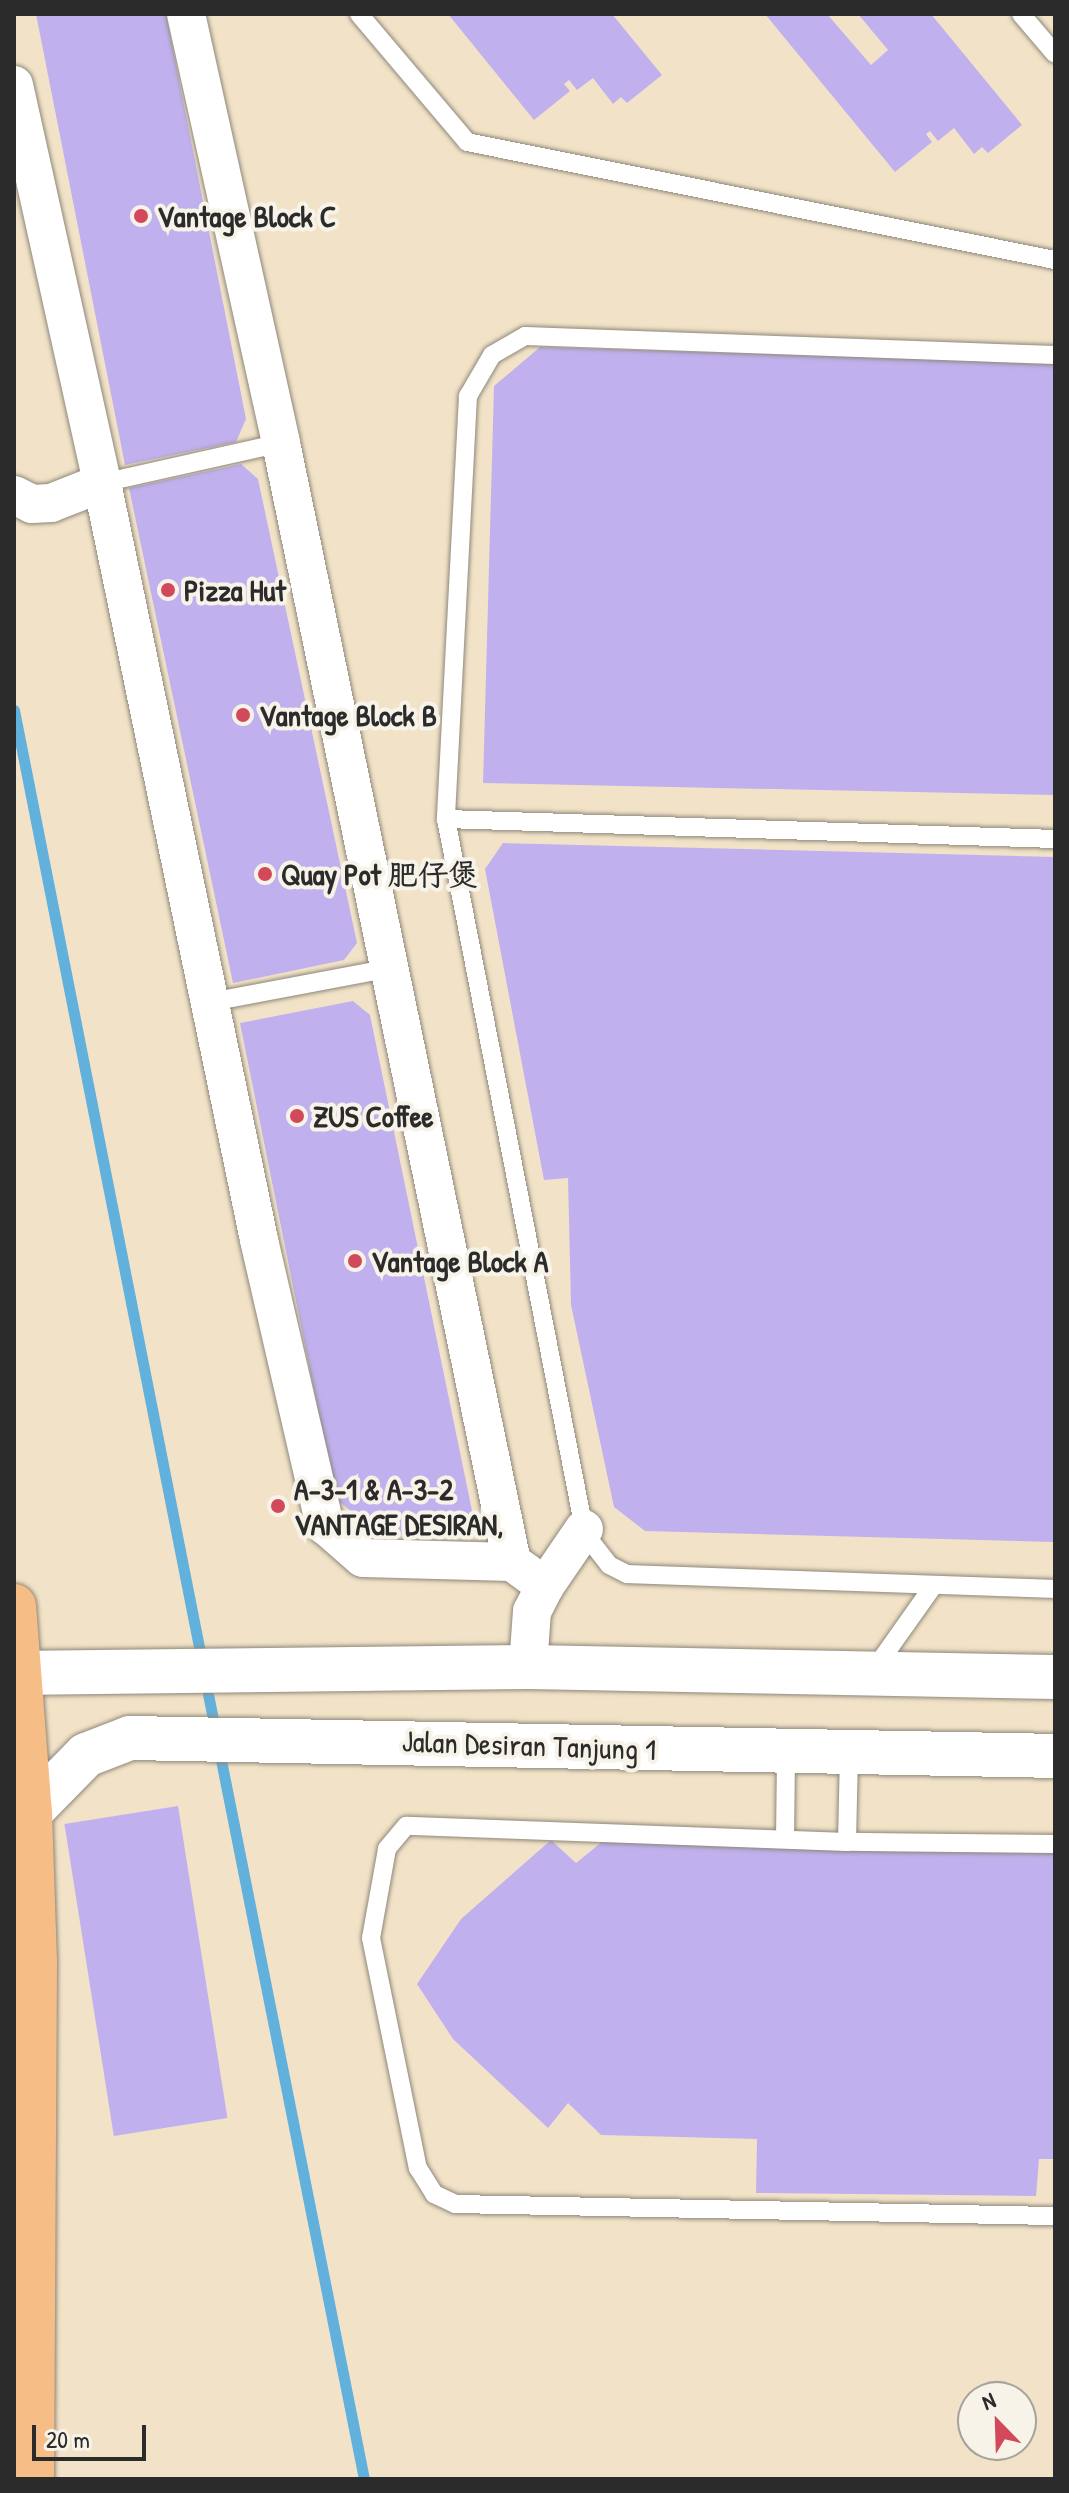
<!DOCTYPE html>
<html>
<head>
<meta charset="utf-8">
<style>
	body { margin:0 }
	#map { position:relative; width:1069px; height:2493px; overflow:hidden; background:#f2e3c8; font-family:"Patrick Hand","LXGW WenKai TC",sans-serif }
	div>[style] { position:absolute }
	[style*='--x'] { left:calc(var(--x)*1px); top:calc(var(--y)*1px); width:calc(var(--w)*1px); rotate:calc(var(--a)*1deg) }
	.stream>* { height:11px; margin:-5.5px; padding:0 5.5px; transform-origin:5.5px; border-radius:5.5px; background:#62b1dc }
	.building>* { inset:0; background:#c0b1ee; transform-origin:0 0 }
	.roads { filter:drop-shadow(0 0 2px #8e877a) drop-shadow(0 0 2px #8e877a) }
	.service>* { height:18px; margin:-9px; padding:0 9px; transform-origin:9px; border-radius:9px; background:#fff }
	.minor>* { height:38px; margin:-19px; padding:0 19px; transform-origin:19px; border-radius:19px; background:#fff }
	.tertiary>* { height:44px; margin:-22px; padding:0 22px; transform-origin:22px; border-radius:22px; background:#fff }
	.primary>* { height:44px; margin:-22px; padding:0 22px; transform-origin:22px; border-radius:22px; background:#f6be86 }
	.dots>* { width:22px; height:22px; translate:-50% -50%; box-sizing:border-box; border:4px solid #f7f3e8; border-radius:50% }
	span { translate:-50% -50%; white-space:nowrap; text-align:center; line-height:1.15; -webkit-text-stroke:8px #f7f3e8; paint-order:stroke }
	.poi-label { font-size:30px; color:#2b2b2b; font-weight:700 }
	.left { translate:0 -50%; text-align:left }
	.street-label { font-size:30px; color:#2b2b2b }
	.frame { position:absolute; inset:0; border:16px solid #2b2b2b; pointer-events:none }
	.north { position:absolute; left:957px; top:2381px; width:80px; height:80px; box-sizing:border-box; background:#f7f3e8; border:2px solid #a5a39c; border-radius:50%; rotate:337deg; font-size:22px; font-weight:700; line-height:32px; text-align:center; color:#2b2b2b }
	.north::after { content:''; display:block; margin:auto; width:28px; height:36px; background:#d1495b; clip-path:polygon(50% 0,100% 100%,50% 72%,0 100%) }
	.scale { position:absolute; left:32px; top:2425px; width:114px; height:36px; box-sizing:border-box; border:4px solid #2b2b2b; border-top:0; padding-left:10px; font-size:24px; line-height:28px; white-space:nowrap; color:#2b2b2b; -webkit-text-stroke:6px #f7f3e8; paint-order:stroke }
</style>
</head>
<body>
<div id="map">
	<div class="stream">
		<i style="--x:14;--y:710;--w:970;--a:78.83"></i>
		<i style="--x:205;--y:1679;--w:51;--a:78.7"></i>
		<i style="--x:219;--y:1750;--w:743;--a:78.75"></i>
	</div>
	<div class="building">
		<i style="clip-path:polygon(36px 14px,166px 14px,246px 419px,236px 442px,125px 465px)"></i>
		<i style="clip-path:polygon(448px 14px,612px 14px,662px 75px,627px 103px,621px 97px,613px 104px,593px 78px,577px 90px,569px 80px,564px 84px,570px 91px,534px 120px)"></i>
		<i style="clip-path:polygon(765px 14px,827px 14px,871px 65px,888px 50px,858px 14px,931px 14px,1022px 125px,988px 153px,982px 147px,974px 154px,954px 128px,938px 141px,930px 131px,926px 134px,932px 142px,895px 172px)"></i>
		<i style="clip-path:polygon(540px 347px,1055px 363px,1055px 795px,483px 783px,494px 386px)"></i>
		<i style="clip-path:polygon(241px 464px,258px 479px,357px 943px,344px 960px,233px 983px,129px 488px)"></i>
		<i style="clip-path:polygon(503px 843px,1055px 857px,1055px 1542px,645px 1531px,614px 1507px,571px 1305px,568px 1178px,544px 1180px,485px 869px)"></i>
		<i style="clip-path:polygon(353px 1001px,370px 1015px,477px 1535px,381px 1535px,336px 1499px,240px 1023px)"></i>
		<i style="left:178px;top:1806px;width:316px;height:115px;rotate:81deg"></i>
		<i style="clip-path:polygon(608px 1837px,1055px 1846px,1055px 2159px,1039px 2159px,1036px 2196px,756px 2193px,757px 2139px,601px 2135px,568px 2103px,548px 2128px,453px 2039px,417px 1984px,461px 1919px,551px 1840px,576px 1863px)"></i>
	</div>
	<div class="roads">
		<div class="service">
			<i style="--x:359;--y:14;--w:167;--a:49.8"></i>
			<i style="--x:467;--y:142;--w:600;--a:11.35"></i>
			<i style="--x:1021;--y:14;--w:52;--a:49.6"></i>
			<i style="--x:1055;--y:355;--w:530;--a:-177.95"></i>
			<i style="--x:525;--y:336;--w:38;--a:150"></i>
			<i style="--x:492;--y:355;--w:48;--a:120.3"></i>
			<i style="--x:468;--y:396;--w:424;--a:93"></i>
			<i style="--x:446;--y:819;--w:728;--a:79"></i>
			<i style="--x:585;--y:1534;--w:39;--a:52"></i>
			<i style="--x:609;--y:1565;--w:20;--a:27"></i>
			<i style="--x:627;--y:1574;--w:428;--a:2"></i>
			<i style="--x:102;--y:483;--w:183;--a:-12.6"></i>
			<i style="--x:446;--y:819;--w:609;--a:1.88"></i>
			<i style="--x:211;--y:1002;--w:183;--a:-10.7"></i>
			<i style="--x:873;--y:1671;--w:105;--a:-54.7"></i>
			<i style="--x:785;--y:1839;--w:87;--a:-89.3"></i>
			<i style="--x:847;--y:1842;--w:90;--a:-88.7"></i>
			<i style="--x:1055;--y:1844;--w:208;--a:-179.4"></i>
			<i style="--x:847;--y:1842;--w:441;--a:-177.9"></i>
			<i style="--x:406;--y:1826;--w:30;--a:130"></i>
			<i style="--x:387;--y:1849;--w:90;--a:100.2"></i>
			<i style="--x:371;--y:1938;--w:235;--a:78.5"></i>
			<i style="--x:418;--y:2168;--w:31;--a:58"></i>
			<i style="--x:434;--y:2194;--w:23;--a:25"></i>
			<i style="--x:455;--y:2204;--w:600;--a:1.15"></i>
		</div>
		<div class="minor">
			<i style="--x:186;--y:14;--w:439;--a:77.5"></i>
			<i style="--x:281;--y:443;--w:1143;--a:78.34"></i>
			<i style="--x:14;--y:85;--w:408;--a:77.5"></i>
			<i style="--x:102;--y:483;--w:55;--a:158.6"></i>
			<i style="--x:51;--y:503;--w:19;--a:177"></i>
			<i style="--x:32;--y:504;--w:20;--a:-153"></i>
			<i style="--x:102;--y:483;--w:773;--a:78.28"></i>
			<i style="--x:259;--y:1240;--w:293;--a:77"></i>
			<i style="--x:325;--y:1525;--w:50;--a:41"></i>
			<i style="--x:363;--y:1558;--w:149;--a:1.5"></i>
			<i style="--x:512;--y:1562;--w:41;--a:36"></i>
			<i style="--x:545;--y:1586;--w:28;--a:117"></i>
			<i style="--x:532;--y:1611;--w:56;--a:94.1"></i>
			<i style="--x:545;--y:1586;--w:69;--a:-55.6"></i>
		</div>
		<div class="tertiary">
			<i style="--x:14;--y:1673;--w:514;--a:-0.67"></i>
			<i style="--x:528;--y:1667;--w:527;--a:1.09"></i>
			<i style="--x:30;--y:1812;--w:80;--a:-45.5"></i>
			<i style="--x:86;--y:1755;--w:47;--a:-21.1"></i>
			<i style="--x:130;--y:1738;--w:925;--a:1.11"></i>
		</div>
		<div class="primary">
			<i style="--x:14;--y:1606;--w:207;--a:85.6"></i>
			<i style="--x:30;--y:1812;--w:149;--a:88.1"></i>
			<i style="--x:35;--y:1961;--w:518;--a:90.33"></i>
		</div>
	</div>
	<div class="dots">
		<i style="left:141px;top:216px;background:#d1495b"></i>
		<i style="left:168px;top:590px;background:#d1495b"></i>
		<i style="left:243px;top:715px;background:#d1495b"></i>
		<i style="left:265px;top:874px;background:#d1495b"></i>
		<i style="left:297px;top:1116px;background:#d1495b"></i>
		<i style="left:355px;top:1261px;background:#d1495b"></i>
		<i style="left:278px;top:1506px;background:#d1495b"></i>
	</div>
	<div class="poi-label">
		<span class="left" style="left:157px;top:216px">Vantage Block C</span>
		<span class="left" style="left:184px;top:590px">Pizza Hut</span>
		<span class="left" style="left:259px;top:715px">Vantage Block B</span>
		<span class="left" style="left:281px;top:874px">Quay Pot 肥仔煲</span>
		<span class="left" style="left:313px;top:1116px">ZUS Coffee</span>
		<span class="left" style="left:371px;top:1261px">Vantage Block A</span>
		<span class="left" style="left:294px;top:1506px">A-3-1 &amp; A-3-2<br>VANTAGE DESIRAN,</span>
	</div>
	<div class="street-label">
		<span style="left:529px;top:1745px;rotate:2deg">Jalan Desiran Tanjung 1</span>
	</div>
	<div class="frame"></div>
	<div class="north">N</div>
	<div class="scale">20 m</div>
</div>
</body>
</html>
